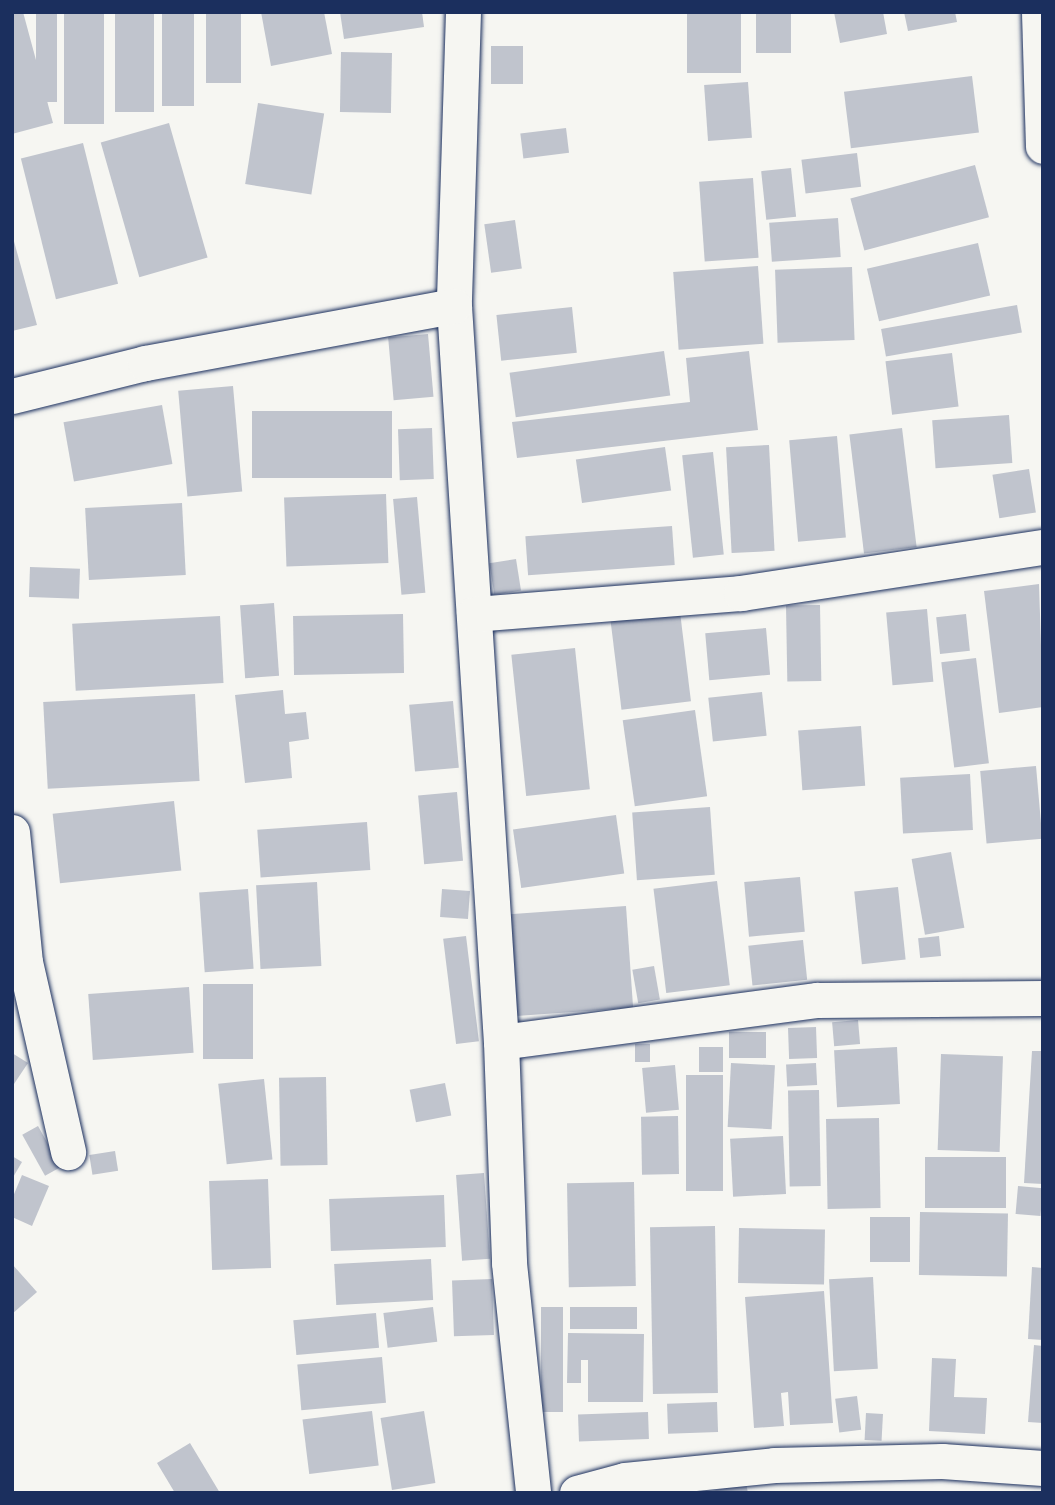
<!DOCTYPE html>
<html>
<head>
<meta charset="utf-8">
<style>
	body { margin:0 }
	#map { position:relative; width:1055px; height:1505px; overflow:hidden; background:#f6f6f2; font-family:Pangolin,sans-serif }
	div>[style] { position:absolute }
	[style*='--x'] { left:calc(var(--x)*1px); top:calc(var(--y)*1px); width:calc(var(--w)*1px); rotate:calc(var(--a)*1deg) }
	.building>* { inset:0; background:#c0c4cd; transform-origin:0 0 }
	.roads { filter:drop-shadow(0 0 2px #1b2f5e) drop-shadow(0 0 2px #1b2f5e) }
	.minor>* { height:35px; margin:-17.5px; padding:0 17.5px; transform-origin:17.5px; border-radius:17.5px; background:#f6f6f2 }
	span { translate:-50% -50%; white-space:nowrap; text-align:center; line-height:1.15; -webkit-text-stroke:6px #f6f6f2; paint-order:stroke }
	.frame { position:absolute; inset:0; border:14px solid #1b2f5e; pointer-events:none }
</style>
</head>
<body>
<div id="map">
	<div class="building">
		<i style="clip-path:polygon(12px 12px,23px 12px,53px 123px,12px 134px)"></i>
		<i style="left:36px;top:12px;width:21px;height:90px"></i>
		<i style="left:64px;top:12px;width:40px;height:112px"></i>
		<i style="left:115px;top:12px;width:39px;height:100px"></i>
		<i style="left:162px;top:12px;width:32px;height:94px"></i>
		<i style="left:206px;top:12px;width:35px;height:71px"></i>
		<i style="clip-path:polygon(261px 12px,324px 12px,332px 54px,271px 66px)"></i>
		<i style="clip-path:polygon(340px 12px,422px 12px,424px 27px,344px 39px)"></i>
		<i style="left:687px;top:12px;width:54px;height:61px"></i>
		<i style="left:756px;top:12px;width:35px;height:41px"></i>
		<i style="clip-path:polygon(834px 12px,883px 12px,887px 34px,840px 43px)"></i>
		<i style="clip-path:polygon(904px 12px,955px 12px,957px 22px,908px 31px)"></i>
		<i style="left:491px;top:46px;width:32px;height:38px"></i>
		<i style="left:341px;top:52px;width:51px;height:60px;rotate:1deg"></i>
		<i style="left:972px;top:76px;width:57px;height:129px;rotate:83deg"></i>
		<i style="left:748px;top:82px;width:56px;height:44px;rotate:86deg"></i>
		<i style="left:258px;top:103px;width:67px;height:82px;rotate:9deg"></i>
		<i style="left:169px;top:123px;width:140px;height:71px;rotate:74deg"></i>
		<i style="left:566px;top:128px;width:25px;height:46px;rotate:83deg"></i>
		<i style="left:83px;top:143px;width:145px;height:64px;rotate:76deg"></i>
		<i style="left:857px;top:153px;width:34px;height:56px;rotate:83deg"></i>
		<i style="left:975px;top:165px;width:54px;height:129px;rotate:75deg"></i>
		<i style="left:791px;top:168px;width:49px;height:30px;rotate:84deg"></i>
		<i style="left:753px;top:178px;width:80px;height:54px;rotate:86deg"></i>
		<i style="left:838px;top:218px;width:39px;height:69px;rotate:86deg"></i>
		<i style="left:515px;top:220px;width:49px;height:31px;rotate:82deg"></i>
		<i style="clip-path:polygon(12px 234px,37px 325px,12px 331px)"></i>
		<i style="left:978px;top:243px;width:54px;height:114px;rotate:77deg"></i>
		<i style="left:758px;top:266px;width:78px;height:85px;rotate:86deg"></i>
		<i style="left:852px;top:267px;width:73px;height:77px;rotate:88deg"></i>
		<i style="left:1017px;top:305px;width:28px;height:138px;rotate:80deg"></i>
		<i style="left:572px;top:307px;width:46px;height:76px;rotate:84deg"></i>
		<i style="left:428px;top:334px;width:63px;height:40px;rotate:85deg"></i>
		<i style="left:664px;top:351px;width:45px;height:156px;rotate:82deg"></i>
		<i style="clip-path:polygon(749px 351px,758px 430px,517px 458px,512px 422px,690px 402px,686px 358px)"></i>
		<i style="left:952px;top:353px;width:54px;height:67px;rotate:83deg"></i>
		<i style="left:233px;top:386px;width:106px;height:55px;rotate:85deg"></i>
		<i style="left:162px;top:405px;width:60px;height:100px;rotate:80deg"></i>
		<i style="left:252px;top:411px;width:140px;height:67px"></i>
		<i style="left:1009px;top:415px;width:48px;height:77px;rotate:86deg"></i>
		<i style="left:432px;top:428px;width:51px;height:34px;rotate:88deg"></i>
		<i style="left:902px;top:428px;width:120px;height:53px;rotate:83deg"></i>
		<i style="left:837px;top:436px;width:102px;height:48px;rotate:85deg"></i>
		<i style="left:769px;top:445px;width:106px;height:43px;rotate:87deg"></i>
		<i style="left:665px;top:447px;width:44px;height:90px;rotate:82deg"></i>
		<i style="left:713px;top:452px;width:103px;height:31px;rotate:84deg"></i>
		<i style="left:1029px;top:469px;width:44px;height:37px;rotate:81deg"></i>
		<i style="left:386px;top:494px;width:69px;height:102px;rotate:88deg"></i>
		<i style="left:417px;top:497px;width:96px;height:24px;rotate:85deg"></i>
		<i style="left:182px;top:503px;width:72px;height:97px;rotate:87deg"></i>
		<i style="left:672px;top:526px;width:39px;height:147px;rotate:86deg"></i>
		<i style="left:516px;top:559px;width:32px;height:27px;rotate:81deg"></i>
		<i style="left:30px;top:567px;width:50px;height:30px;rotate:2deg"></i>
		<i style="clip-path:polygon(1039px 584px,1043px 707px,999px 713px,984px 591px)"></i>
		<i style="left:274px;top:603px;width:73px;height:34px;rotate:86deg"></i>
		<i style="left:820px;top:605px;width:76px;height:34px;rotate:89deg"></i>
		<i style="left:927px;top:609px;width:73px;height:41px;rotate:85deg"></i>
		<i style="left:680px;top:612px;width:90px;height:70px;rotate:83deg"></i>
		<i style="left:403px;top:614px;width:59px;height:110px;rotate:89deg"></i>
		<i style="left:966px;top:614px;width:37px;height:30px;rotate:84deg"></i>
		<i style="left:220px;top:616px;width:67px;height:148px;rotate:87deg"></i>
		<i style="left:766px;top:628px;width:47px;height:61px;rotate:85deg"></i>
		<i style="left:575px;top:648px;width:142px;height:64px;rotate:84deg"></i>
		<i style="left:976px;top:658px;width:106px;height:35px;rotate:83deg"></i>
		<i style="clip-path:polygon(283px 690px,285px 714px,306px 712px,309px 739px,289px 742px,292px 778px,245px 783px,235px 695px)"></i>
		<i style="left:762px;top:692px;width:44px;height:54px;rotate:84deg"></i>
		<i style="left:195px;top:694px;width:87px;height:152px;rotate:87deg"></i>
		<i style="left:453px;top:701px;width:67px;height:44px;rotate:85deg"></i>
		<i style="left:695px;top:710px;width:87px;height:73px;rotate:82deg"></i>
		<i style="left:861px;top:726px;width:60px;height:63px;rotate:86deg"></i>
		<i style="left:1036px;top:766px;width:73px;height:56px;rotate:85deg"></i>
		<i style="left:970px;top:774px;width:56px;height:70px;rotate:87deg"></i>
		<i style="left:457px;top:792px;width:69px;height:39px;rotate:85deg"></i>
		<i style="left:174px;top:801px;width:70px;height:122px;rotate:84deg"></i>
		<i style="left:710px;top:807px;width:68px;height:78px;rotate:86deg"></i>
		<i style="left:616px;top:815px;width:59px;height:104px;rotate:82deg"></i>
		<i style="left:367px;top:822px;width:48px;height:110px;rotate:86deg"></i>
		<i style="left:951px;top:852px;width:77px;height:40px;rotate:80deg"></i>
		<i style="left:800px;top:877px;width:55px;height:56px;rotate:85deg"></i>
		<i style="left:717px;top:881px;width:105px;height:64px;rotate:83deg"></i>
		<i style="left:317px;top:882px;width:84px;height:61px;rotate:87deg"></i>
		<i style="left:898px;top:887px;width:73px;height:44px;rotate:84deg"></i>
		<i style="left:248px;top:889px;width:80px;height:49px;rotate:86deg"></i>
		<i style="left:442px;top:889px;width:28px;height:28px;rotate:4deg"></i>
		<i style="left:626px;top:906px;width:102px;height:117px;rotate:86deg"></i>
		<i style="left:466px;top:936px;width:106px;height:23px;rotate:83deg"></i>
		<i style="left:939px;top:936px;width:20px;height:21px;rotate:84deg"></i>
		<i style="left:803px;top:940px;width:40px;height:55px;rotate:84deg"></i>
		<i style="left:654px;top:966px;width:34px;height:22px;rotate:80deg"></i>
		<i style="left:203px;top:984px;width:50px;height:75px"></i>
		<i style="left:189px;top:987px;width:66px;height:101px;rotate:86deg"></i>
		<i style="left:858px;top:1020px;width:24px;height:26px;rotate:85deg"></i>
		<i style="left:816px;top:1027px;width:31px;height:28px;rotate:88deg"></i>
		<i style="left:729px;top:1032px;width:37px;height:26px"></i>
		<i style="left:635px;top:1044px;width:15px;height:18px"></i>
		<i style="left:699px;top:1047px;width:24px;height:25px"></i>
		<i style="left:897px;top:1047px;width:57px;height:63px;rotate:87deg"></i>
		<i style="clip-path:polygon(1032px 1051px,1043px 1051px,1043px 1184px,1024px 1183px)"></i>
		<i style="clip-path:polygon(12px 1053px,28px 1063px,12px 1087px)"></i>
		<i style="left:941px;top:1054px;width:62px;height:96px;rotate:2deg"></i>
		<i style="left:731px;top:1063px;width:44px;height:64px;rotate:3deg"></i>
		<i style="left:816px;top:1063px;width:22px;height:30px;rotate:87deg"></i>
		<i style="left:675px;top:1065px;width:45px;height:33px;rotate:85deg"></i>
		<i style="left:686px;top:1075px;width:37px;height:116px"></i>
		<i style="left:326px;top:1077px;width:88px;height:47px;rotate:89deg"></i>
		<i style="left:264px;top:1079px;width:81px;height:46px;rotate:84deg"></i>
		<i style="left:445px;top:1083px;width:33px;height:36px;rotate:79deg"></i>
		<i style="left:819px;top:1090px;width:96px;height:31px;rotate:89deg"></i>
		<i style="left:678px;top:1116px;width:58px;height:37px;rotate:89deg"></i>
		<i style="left:879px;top:1118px;width:90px;height:53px;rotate:89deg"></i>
		<i style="left:38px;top:1126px;width:47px;height:18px;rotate:61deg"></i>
		<i style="left:783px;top:1136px;width:58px;height:53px;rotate:87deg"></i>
		<i style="left:115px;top:1151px;width:20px;height:26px;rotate:81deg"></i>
		<i style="clip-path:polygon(12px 1156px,22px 1162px,12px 1179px)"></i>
		<i style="left:925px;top:1157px;width:81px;height:51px"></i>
		<i style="left:484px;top:1173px;width:86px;height:28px;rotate:86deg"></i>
		<i style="clip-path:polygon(22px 1175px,49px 1186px,32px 1226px,12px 1217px,12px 1199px)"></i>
		<i style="left:268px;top:1179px;width:89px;height:59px;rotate:88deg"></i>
		<i style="left:634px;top:1182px;width:104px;height:67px;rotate:89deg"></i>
		<i style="left:1018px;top:1186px;width:25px;height:28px;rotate:5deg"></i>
		<i style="left:444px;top:1195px;width:52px;height:115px;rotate:88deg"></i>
		<i style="left:920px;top:1212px;width:88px;height:63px;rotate:1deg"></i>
		<i style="left:870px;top:1217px;width:40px;height:45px"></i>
		<i style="left:715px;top:1226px;width:167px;height:65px;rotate:89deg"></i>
		<i style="left:739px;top:1228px;width:86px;height:55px;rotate:1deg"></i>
		<i style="left:431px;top:1259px;width:41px;height:97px;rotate:87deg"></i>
		<i style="clip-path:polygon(12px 1264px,37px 1292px,12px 1314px)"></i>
		<i style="clip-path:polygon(1032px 1267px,1043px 1268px,1043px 1340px,1028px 1339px)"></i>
		<i style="left:873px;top:1277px;width:92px;height:44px;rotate:87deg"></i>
		<i style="left:492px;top:1279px;width:56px;height:40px;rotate:88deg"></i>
		<i style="clip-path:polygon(824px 1291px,833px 1423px,790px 1425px,788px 1392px,781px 1393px,784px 1426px,754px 1428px,745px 1297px)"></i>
		<i style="left:433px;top:1307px;width:35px;height:50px;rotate:83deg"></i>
		<i style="left:541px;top:1307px;width:22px;height:105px"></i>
		<i style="left:637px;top:1307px;width:22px;height:67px;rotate:90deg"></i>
		<i style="left:376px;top:1313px;width:35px;height:83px;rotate:85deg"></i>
		<i style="clip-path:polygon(568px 1333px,644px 1334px,643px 1402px,588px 1402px,588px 1360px,581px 1360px,581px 1383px,567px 1383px)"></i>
		<i style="clip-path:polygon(1034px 1345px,1043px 1346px,1043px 1423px,1028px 1422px)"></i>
		<i style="left:382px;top:1357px;width:46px;height:85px;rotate:85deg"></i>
		<i style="clip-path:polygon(932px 1358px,956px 1359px,954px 1397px,987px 1398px,985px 1434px,929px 1431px)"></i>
		<i style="left:857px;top:1396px;width:34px;height:22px;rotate:83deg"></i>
		<i style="left:717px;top:1402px;width:30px;height:50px;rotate:88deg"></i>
		<i style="left:372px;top:1411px;width:55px;height:70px;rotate:83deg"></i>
		<i style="left:424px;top:1411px;width:73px;height:44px;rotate:81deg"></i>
		<i style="left:648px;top:1412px;width:27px;height:70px;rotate:88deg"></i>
		<i style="left:866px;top:1413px;width:17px;height:27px;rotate:3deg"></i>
		<i style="clip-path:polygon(190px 1443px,220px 1493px,175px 1493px,157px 1463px)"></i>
		<i style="clip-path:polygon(746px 1483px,748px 1493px,708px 1493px,708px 1492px)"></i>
	</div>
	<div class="roads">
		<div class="minor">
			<i style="--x:463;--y:12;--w:294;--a:91.8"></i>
			<i style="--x:454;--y:306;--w:737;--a:86.35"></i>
			<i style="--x:501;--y:1042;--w:221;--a:87.9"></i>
			<i style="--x:509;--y:1263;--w:231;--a:84"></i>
			<i style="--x:1039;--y:12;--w:134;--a:88.3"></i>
			<i style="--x:12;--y:396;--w:137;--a:-13.9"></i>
			<i style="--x:145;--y:363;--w:314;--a:-10.5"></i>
			<i style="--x:474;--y:614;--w:268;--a:-4.5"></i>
			<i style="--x:741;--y:593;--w:305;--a:-8.7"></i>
			<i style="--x:12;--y:832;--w:131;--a:84.3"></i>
			<i style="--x:25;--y:962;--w:195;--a:77.2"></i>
			<i style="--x:501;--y:1042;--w:319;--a:-7.6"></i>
			<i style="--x:817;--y:1000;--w:226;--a:-0.5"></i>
			<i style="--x:577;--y:1493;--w:50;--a:-15.2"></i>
			<i style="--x:625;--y:1480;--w:150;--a:-5.7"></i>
			<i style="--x:774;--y:1465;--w:168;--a:-1.4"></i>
			<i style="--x:942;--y:1461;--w:101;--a:4"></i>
		</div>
	</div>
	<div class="frame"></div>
</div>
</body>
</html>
